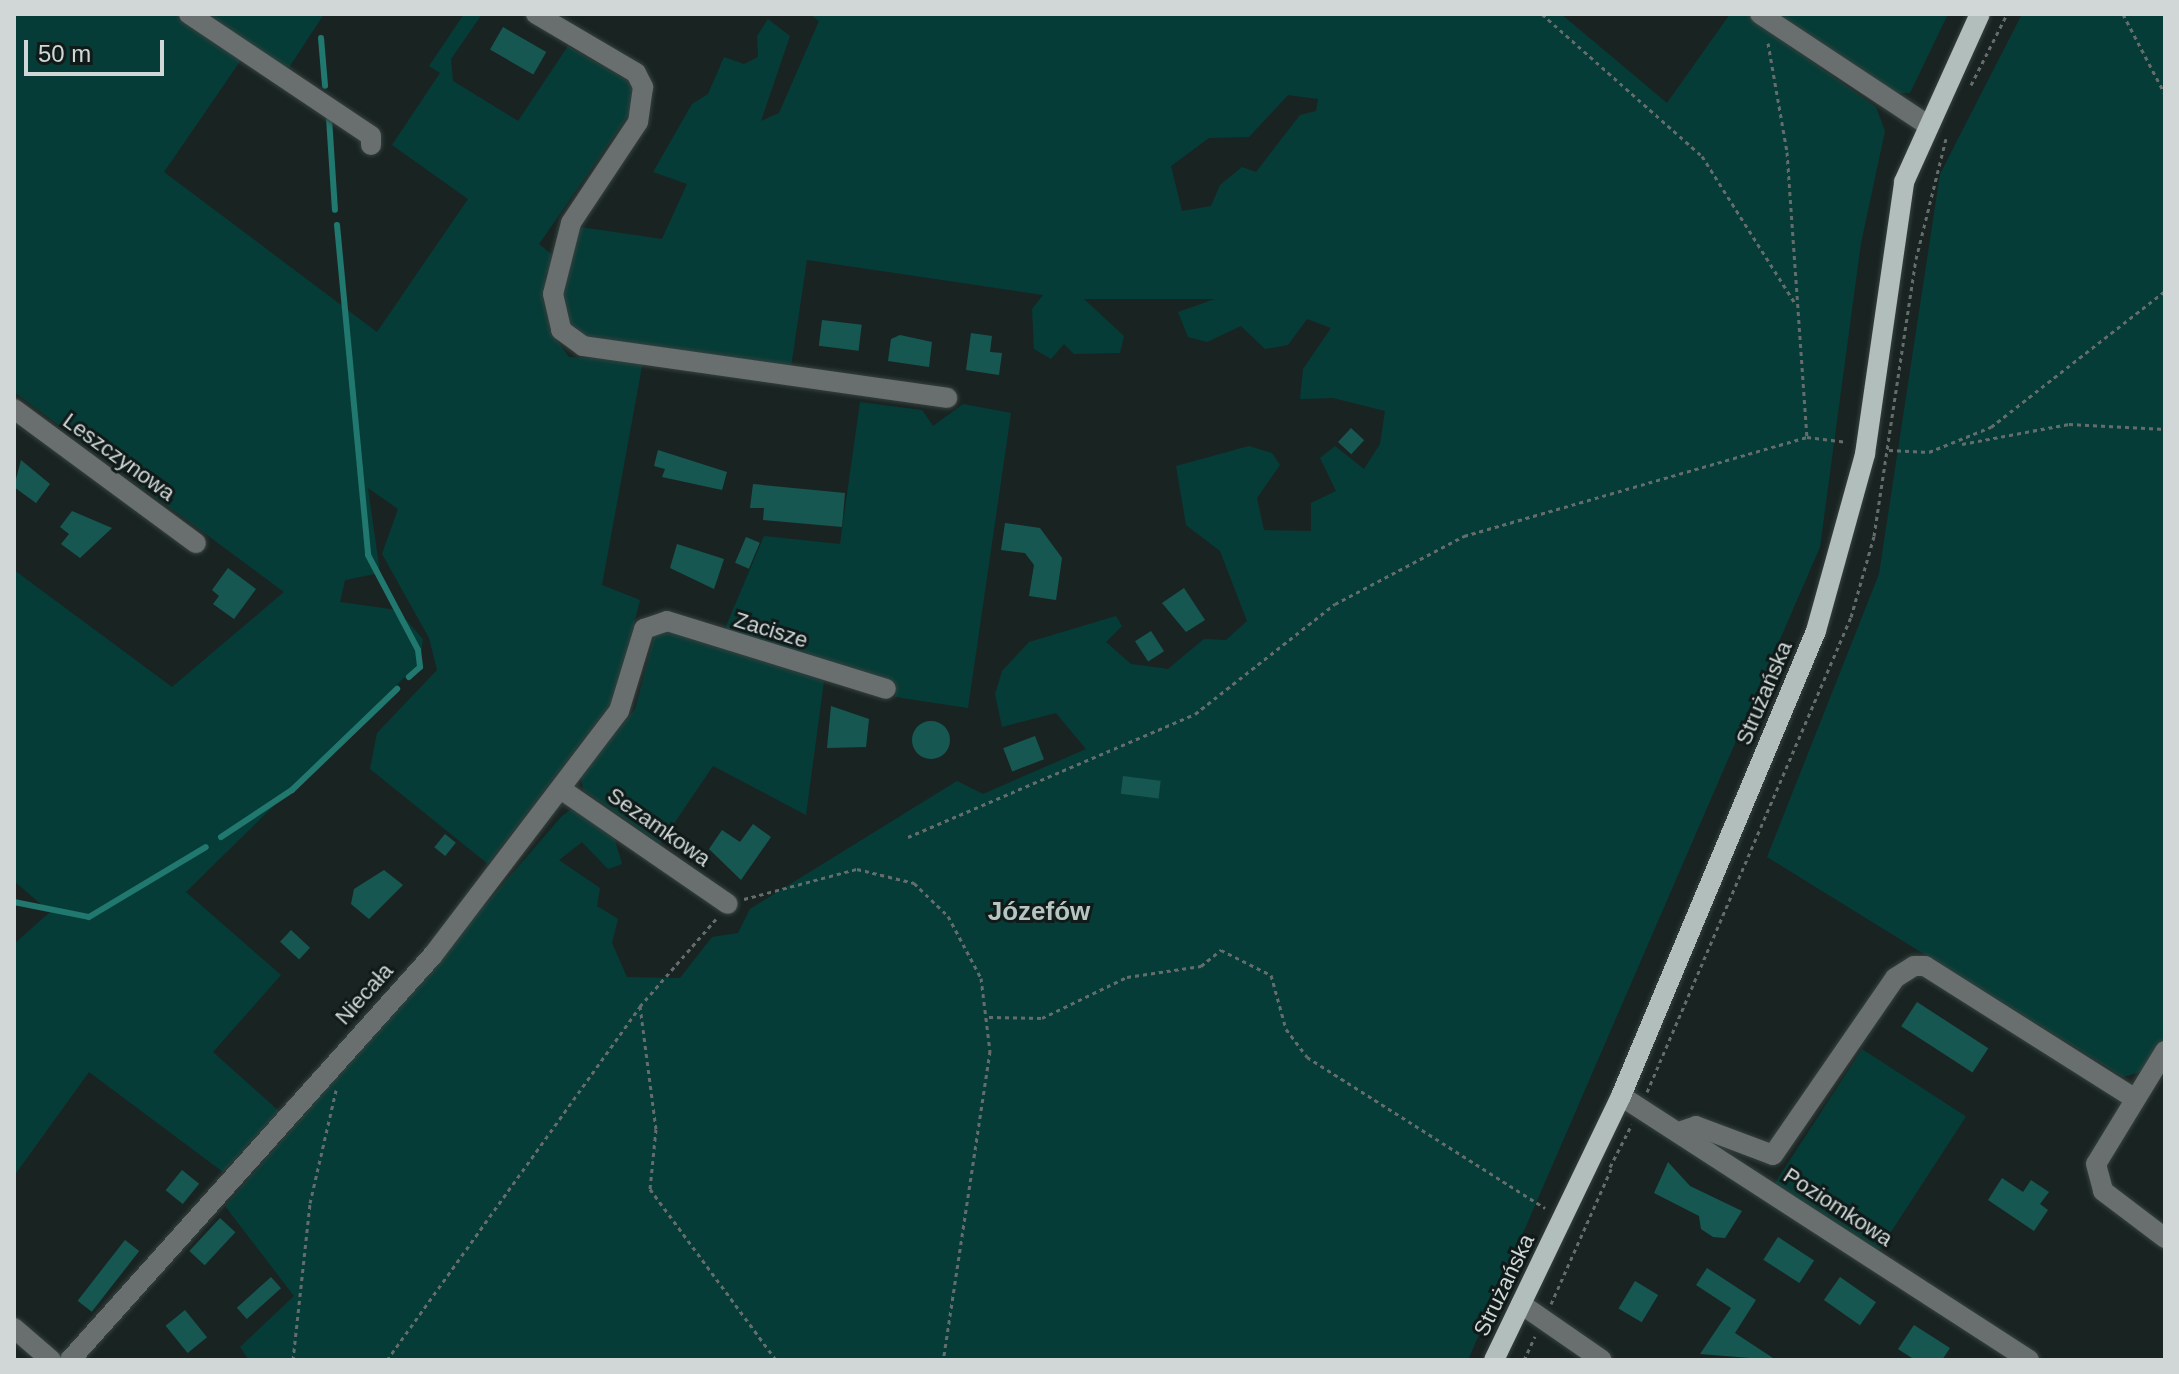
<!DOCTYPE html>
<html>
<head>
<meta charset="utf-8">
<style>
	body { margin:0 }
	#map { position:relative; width:2179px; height:1374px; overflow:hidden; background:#192422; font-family:Helvetica,sans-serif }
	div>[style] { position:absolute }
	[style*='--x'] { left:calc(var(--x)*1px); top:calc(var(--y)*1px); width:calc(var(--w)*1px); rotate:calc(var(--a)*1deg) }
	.green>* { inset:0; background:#063c37; transform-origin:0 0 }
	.stream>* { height:6px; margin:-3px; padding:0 3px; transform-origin:3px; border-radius:3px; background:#20786f }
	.building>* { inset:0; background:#165851; transform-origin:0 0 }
	.round { border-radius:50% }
	.path>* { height:3px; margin-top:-1.5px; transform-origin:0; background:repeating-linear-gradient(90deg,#636d6b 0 4px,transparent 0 8px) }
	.roads { filter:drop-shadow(0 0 2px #36413f) drop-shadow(0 0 2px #36413f) }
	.minor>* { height:20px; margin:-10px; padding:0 10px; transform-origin:10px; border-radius:10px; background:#696f6e }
	.major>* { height:20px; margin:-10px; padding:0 10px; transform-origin:10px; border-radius:10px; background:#b2bebc }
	span { translate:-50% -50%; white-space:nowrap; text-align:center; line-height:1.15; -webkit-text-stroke:6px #101a19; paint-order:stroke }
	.street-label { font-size:22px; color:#d0d7d6 }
	.quarter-label { font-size:26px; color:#b7c5c2; font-weight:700 }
	.frame { position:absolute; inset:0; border:16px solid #d0d7d6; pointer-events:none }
	.scale { position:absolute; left:24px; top:40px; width:140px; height:36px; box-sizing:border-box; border:4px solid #d0d7d6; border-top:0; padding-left:10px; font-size:24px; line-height:28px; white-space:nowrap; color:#d0d7d6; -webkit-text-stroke:6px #101a19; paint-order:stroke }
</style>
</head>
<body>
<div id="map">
	<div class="green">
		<i style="clip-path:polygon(14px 14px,179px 14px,243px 57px,164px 172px,377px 332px,468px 199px,392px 145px,440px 73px,429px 66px,464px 14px,482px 14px,451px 59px,453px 81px,518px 121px,568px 46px,632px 83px,637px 103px,539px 244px,556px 258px,545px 276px,550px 330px,569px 357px,643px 361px,602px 585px,640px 600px,616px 697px,488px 864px,370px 769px,377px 733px,437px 670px,429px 638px,382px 554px,398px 509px,368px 488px,380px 573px,345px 580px,340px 602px,397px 610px,423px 639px,420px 662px,186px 892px,281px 975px,213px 1052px,279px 1111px,223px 1172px,89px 1072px,14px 1176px,14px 944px,50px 912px,14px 881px,14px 570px,172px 687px,284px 592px,14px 392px)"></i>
		<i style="clip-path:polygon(204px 14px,324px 14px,286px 72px)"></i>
		<i style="clip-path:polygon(evenodd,810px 14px,1561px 14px,1667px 103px,1730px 14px,1745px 14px,1876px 107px,1885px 131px,1861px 243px,1820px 547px,1468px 1360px,249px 1360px,240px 1347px,294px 1296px,225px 1206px,561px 817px,582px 801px,610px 823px,622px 864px,608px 869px,582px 842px,559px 860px,600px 888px,597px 906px,618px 919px,612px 943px,627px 977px,680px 978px,712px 937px,738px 933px,750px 909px,957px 781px,983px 794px,1086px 749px,1056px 713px,1002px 727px,995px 694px,1002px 671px,1029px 642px,1116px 616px,1122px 626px,1106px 642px,1131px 664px,1168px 669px,1204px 639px,1226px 640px,1247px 621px,1220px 551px,1186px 525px,1176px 466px,1249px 446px,1272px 453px,1280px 465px,1257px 498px,1264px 530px,1311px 531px,1311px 503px,1336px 491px,1320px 458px,1335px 446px,1364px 469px,1380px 444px,1385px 411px,1333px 398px,1300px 399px,1303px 369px,1331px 328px,1307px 319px,1288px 345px,1265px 349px,1241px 326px,1207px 342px,1188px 337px,1178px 312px,1215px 299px,1084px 299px,1124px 336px,1120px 353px,1074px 354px,1064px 344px,1051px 359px,1034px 349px,1032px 309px,1043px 295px,807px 260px,791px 367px,578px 336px,563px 316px,561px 290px,580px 227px,662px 239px,687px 184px,653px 172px,692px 104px,708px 94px,724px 57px,744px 64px,758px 57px,757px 36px,768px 19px,790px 36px,761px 121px,779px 113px,819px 21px,810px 14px,1288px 95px,1318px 99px,1316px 111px,1300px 115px,1256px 172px,1242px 167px,1220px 185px,1211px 206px,1182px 211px,1171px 166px,1209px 138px,1249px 137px,1288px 95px)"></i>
		<i style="clip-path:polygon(1773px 14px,1948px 14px,1910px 93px,1886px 93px)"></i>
		<i style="clip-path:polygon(2022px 14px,2165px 14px,2165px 1041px,2140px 1072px,2123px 1077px,1767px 857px,1879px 574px,1940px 174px)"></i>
		<i style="clip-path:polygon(860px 402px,922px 410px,933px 426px,963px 404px,1011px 413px,968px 708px,895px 697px,895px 683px,724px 631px,764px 536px,840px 544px)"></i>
		<i style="clip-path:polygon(667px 628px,824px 681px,806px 815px,713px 766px,660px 844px,583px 790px,581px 776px,635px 709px,655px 633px)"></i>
		<i style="left:1862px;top:1049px;width:124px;height:161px;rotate:33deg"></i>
	</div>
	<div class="stream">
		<i style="--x:321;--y:38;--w:48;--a:85.2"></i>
		<i style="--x:329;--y:118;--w:92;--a:86.3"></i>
		<i style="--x:337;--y:225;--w:331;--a:84.6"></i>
		<i style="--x:368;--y:555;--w:107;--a:62.2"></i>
		<i style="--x:418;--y:650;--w:17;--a:83"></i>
		<i style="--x:420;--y:667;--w:15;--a:138"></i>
		<i style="--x:221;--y:837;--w:85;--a:-33.5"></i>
		<i style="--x:292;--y:790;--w:146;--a:-43.9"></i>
		<i style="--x:14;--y:902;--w:76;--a:11.3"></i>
		<i style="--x:89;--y:917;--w:136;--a:-30.9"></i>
	</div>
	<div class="building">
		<i style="left:503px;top:27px;width:50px;height:26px;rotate:30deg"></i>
		<i style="left:822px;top:320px;width:40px;height:26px;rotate:7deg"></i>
		<i style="clip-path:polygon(971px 333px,992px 336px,990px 352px,1002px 353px,999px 375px,966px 370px)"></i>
		<i style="clip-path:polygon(900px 335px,932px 342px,929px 367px,888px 361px,891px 339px)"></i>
		<i style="left:1351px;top:428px;width:18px;height:19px;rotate:43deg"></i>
		<i style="clip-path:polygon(658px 450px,727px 472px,722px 490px,662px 477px,665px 469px,654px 466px)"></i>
		<i style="clip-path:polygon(21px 460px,50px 484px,36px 503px,14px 487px)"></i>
		<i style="clip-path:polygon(753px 484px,845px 493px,842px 527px,763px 520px,764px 508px,750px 508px)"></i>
		<i style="clip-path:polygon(72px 511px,112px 528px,80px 558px,61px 544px,69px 534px,60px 527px)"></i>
		<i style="clip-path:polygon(1005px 523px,1040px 528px,1062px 558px,1056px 600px,1029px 596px,1034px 565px,1025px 553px,1001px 550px)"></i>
		<i style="left:746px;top:537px;width:15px;height:28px;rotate:23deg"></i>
		<i style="clip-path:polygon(677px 544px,724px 559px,714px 589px,670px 568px)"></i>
		<i style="clip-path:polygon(228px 568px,256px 589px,234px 619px,213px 604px,219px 596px,212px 590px)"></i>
		<i style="clip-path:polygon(1184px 588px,1205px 620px,1186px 632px,1162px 603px)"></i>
		<i style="left:1151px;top:631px;width:24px;height:19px;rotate:57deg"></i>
		<i style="clip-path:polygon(831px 706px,869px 719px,866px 747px,827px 748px)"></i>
		<i class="round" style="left:912px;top:721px;width:38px;height:38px"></i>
		<i style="left:1035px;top:736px;width:25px;height:34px;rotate:69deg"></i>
		<i style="left:1123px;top:776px;width:38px;height:18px;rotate:7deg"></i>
		<i style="clip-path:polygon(753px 824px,771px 837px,741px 880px,709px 849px,722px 830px,740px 842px)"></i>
		<i style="left:445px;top:834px;width:14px;height:17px;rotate:39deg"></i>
		<i style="clip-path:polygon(384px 870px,403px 885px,369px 919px,351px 904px,354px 889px)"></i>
		<i style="left:291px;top:930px;width:26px;height:16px;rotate:43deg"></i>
		<i style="left:1917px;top:1002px;width:85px;height:29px;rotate:33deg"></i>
		<i style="clip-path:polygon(1668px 1162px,1690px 1186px,1742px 1211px,1725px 1238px,1713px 1237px,1701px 1229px,1699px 1216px,1654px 1193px)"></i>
		<i style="left:182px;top:1170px;width:22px;height:26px;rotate:39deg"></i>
		<i style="clip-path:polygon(2002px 1178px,2023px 1192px,2031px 1180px,2049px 1192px,2040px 1204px,2048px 1210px,2034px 1231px,1988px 1200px)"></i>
		<i style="left:220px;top:1218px;width:21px;height:45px;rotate:43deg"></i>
		<i style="left:1778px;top:1237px;width:43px;height:27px;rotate:33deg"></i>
		<i style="left:125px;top:1240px;width:18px;height:77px;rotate:38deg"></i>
		<i style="clip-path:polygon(1707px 1268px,1756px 1300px,1735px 1333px,1776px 1360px,1700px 1354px,1731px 1308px,1696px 1285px)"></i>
		<i style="left:271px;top:1277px;width:15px;height:46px;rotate:48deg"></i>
		<i style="left:1840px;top:1277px;width:44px;height:28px;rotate:35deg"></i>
		<i style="left:1635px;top:1281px;width:27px;height:32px;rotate:31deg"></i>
		<i style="left:185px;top:1310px;width:35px;height:25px;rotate:51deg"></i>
		<i style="clip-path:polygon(1914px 1325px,1950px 1348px,1942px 1360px,1915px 1360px,1898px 1349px)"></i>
	</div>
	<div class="path">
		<i style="--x:1542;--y:14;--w:214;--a:41.6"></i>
		<i style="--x:1702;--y:156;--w:174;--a:57.7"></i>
		<i style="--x:2123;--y:14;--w:90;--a:62.3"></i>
		<i style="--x:1768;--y:43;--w:111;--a:80.1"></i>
		<i style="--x:1787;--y:152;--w:286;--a:86"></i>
		<i style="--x:1971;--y:85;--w:80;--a:-63.1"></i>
		<i style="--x:1962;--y:444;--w:109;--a:-10.6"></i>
		<i style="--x:2069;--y:424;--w:96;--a:3"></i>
		<i style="--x:1889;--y:450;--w:40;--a:2.9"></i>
		<i style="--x:1929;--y:452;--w:67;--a:-22"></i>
		<i style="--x:1991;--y:427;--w:221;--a:-38"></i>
		<i style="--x:908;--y:837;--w:312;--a:-23.2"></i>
		<i style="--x:1195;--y:714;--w:178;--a:-38.2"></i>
		<i style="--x:1335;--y:604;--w:146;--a:-27.8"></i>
		<i style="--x:1464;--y:536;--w:357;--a:-16.1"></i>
		<i style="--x:1807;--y:437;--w:39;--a:7"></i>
		<i style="--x:744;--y:899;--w:117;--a:-14.9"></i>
		<i style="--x:857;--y:869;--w:59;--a:13.8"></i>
		<i style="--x:914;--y:883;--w:47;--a:44.1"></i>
		<i style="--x:948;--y:916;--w:70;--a:62"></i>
		<i style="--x:981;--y:978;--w:74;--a:83"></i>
		<i style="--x:990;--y:1051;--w:313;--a:98.6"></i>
		<i style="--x:716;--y:919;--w:116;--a:131.1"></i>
		<i style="--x:640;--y:1006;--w:124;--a:82.6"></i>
		<i style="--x:656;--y:1129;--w:60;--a:95.7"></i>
		<i style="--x:650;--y:1189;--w:212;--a:53.6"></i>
		<i style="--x:989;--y:1017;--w:53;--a:1.1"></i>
		<i style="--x:1042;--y:1018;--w:94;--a:-25.8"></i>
		<i style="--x:1127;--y:977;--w:75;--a:-8.5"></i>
		<i style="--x:1201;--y:966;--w:26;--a:-39"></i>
		<i style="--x:1221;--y:950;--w:56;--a:26.6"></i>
		<i style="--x:1271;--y:975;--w:56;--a:74.5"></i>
		<i style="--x:1286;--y:1029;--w:35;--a:53"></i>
		<i style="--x:1307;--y:1057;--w:282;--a:32.4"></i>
		<i style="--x:1647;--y:1092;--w:517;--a:-66.76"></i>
		<i style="--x:1851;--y:617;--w:84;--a:-74.1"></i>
		<i style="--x:1874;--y:536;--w:280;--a:-81.4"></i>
		<i style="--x:1916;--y:259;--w:124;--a:-76"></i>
		<i style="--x:1610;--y:1167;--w:48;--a:-62.9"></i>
		<i style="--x:1551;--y:1304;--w:148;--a:-66"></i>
		<i style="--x:293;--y:1360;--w:158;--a:-83.8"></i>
		<i style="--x:310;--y:1203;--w:116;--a:-77"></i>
		<i style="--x:387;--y:1360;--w:435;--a:-54.4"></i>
		<i style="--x:1524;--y:1360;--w:26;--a:-65"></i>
	</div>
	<div class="roads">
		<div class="minor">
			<i style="--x:189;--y:14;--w:219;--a:33.8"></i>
			<i style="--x:371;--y:136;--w:9;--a:90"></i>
			<i style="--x:536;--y:14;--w:116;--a:30.5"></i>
			<i style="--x:636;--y:73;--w:16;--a:63"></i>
			<i style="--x:643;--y:87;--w:35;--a:98"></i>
			<i style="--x:638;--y:122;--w:121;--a:123.6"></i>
			<i style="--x:571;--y:223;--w:73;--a:104.2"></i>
			<i style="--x:553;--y:294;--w:37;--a:77"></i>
			<i style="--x:561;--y:330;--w:27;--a:36"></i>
			<i style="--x:583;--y:346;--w:368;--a:8.1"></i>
			<i style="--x:1760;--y:14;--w:199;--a:33.5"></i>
			<i style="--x:14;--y:409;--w:226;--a:36.4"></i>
			<i style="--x:562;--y:790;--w:201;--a:34.5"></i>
			<i style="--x:2165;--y:1051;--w:132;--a:121.4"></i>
			<i style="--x:2096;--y:1164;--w:28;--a:75"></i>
			<i style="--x:2103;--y:1191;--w:78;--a:37.2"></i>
			<i style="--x:1621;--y:1096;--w:486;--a:32.9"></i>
			<i style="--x:1679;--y:1132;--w:18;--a:-19"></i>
			<i style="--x:1696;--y:1126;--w:82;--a:20.6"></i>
			<i style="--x:1773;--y:1155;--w:215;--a:-55.4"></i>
			<i style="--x:1895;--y:978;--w:22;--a:-32"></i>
			<i style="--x:1914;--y:966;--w:11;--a:0"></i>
			<i style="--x:1925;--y:966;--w:247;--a:32.3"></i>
			<i style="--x:1521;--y:1304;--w:98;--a:34.7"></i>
			<i style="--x:14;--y:1328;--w:49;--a:40.9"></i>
			<i style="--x:70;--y:1360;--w:544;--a:-48.13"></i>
			<i style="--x:433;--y:955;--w:307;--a:-52.7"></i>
			<i style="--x:619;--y:711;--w:86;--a:-73"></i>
			<i style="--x:644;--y:629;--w:24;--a:-19"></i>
			<i style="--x:667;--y:621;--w:229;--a:17.2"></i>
		</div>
		<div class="major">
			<i style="--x:1494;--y:1360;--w:293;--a:-64.3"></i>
			<i style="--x:1621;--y:1096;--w:504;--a:-67.25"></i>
			<i style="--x:1816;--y:631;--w:184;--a:-74.5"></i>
			<i style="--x:1865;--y:454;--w:275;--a:-81.8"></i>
			<i style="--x:1904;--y:182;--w:184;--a:-65.7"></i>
		</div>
	</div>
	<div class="street-label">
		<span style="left:119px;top:457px;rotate:36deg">Leszczynowa</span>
		<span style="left:771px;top:630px;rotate:17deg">Zacisze</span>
		<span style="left:1764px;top:693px;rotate:-67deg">Strużańska</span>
		<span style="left:659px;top:827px;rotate:35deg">Sezamkowa</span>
		<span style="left:364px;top:994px;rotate:-48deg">Niecała</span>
		<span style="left:1838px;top:1207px;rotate:33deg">Poziomkowa</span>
		<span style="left:1504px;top:1285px;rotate:-64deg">Strużańska</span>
	</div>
	<div class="quarter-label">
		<span style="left:1039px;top:912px">Józefów</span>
	</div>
	<div class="frame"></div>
	<div class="scale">50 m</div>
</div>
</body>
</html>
